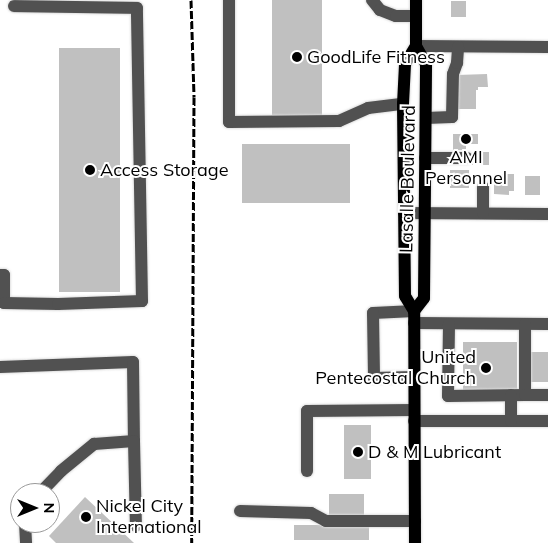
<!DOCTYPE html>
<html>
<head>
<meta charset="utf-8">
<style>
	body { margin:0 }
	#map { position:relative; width:548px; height:543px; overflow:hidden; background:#fff; font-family:Mulish,sans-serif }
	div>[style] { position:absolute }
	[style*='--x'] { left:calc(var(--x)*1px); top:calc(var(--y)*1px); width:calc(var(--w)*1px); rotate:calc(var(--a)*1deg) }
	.building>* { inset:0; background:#c0c0c0; transform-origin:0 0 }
	.roads { filter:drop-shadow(0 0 1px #dbdbdb) drop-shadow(0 0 1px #dbdbdb) }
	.minor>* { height:12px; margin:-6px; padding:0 6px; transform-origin:6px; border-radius:6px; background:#515151 }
	.major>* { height:12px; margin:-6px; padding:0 6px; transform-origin:6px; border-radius:6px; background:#000 }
	.rail>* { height:3px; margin-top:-1.5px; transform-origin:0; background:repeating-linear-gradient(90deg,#000 0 8px,transparent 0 10.5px) }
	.dots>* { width:14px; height:14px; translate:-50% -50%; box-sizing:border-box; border:2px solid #fff; border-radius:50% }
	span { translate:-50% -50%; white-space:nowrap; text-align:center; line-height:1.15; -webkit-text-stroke:4px #fff; paint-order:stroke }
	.poi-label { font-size:18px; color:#000 }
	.left { translate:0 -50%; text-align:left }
	.right { translate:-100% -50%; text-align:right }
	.street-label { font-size:18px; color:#000 }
	.north { position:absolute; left:10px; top:483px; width:50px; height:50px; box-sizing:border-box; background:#fff; border:1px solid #999; border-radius:50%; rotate:90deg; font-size:14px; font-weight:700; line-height:20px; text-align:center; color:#000 }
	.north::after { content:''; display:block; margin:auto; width:18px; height:22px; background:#000; clip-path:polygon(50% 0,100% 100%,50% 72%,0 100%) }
</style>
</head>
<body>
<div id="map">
	<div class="building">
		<i style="left:272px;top:0;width:50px;height:115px"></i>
		<i style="left:451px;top:1px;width:15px;height:16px"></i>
		<i style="left:59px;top:48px;width:61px;height:244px"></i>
		<i style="clip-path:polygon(487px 74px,488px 87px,478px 87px,478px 90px,476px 90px,476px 109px,457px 109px,457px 75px)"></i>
		<i style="clip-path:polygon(453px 134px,478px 134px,478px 144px,466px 144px,466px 150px,453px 150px)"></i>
		<i style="left:242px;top:144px;width:108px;height:59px"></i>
		<i style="left:472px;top:152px;width:17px;height:13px"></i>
		<i style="left:450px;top:170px;width:19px;height:18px"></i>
		<i style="clip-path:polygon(494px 174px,514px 174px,514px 191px,509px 191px,509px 195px,494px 194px)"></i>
		<i style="left:525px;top:176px;width:15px;height:19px"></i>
		<i style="left:517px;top:342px;width:48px;height:54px;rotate:90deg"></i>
		<i style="left:530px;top:352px;width:18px;height:30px"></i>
		<i style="left:344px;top:425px;width:27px;height:54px"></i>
		<i style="left:329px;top:494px;width:35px;height:23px"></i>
		<i style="clip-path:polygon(85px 497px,134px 543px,56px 543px,49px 536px)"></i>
		<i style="left:294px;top:525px;width:75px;height:15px"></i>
	</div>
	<div class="roads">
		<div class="minor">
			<i style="--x:229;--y:0;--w:122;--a:90"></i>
			<i style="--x:229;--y:122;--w:110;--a:-0.5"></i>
			<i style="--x:339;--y:121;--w:32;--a:-24"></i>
			<i style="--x:368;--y:108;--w:35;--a:-7"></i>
			<i style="--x:372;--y:0;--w:13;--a:51"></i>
			<i style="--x:380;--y:10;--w:17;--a:21"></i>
			<i style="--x:396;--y:16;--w:20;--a:0"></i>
			<i style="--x:416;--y:46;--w:132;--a:0.4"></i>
			<i style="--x:426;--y:118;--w:26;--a:-2"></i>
			<i style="--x:452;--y:117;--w:43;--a:-88.7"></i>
			<i style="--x:453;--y:74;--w:12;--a:-70"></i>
			<i style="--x:457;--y:63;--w:16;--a:-86"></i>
			<i style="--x:425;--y:158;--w:42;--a:0"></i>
			<i style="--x:404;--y:213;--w:144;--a:0.4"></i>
			<i style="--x:483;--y:213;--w:26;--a:-90"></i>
			<i style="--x:0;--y:275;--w:4;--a:0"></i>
			<i style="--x:4;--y:275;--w:28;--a:90"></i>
			<i style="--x:4;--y:303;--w:54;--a:1.1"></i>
			<i style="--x:58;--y:304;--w:84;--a:-2"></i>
			<i style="--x:142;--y:301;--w:293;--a:-91"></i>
			<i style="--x:137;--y:8;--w:123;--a:-179.1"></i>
			<i style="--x:414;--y:311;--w:41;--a:177.2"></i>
			<i style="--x:373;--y:313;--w:65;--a:89.1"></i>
			<i style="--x:374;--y:378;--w:40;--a:-1.4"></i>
			<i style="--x:414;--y:323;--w:134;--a:0.4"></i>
			<i style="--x:449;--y:324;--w:72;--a:90.8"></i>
			<i style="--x:448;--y:396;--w:77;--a:-0.7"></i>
			<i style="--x:525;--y:324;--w:71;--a:90"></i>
			<i style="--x:525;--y:395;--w:23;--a:0"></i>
			<i style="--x:0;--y:367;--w:133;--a:-2.2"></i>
			<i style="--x:133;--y:362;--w:79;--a:89.3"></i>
			<i style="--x:414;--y:421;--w:134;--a:0"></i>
			<i style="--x:511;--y:421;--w:26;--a:-90"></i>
			<i style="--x:307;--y:471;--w:60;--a:-90"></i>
			<i style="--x:307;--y:411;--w:107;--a:-0.5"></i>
			<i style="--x:40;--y:493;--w:30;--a:-46"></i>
			<i style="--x:61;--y:471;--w:43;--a:-39.3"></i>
			<i style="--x:94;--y:444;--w:40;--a:-4.3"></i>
			<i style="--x:134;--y:441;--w:85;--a:88.7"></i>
			<i style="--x:240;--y:511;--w:71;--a:1.6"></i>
			<i style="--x:311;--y:513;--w:17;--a:28"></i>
			<i style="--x:326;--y:521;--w:89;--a:0"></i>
			<i style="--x:25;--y:523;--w:20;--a:87"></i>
		</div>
		<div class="major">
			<i style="--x:414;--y:311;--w:16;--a:-52"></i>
			<i style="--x:424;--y:298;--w:234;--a:-89.5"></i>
			<i style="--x:426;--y:64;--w:21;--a:-119"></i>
			<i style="--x:416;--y:46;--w:46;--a:-90"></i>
			<i style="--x:415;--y:543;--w:232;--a:-90.2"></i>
			<i style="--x:414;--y:311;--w:17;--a:-121"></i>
			<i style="--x:405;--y:296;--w:192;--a:-90.6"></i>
			<i style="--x:403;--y:104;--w:40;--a:-87.1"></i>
			<i style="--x:405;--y:64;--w:21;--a:-59"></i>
		</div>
	</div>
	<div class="rail">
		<i style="--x:191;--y:0;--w:97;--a:88.2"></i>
		<i style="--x:194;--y:97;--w:446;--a:90.3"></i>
	</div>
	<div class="dots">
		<i style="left:297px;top:57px;background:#000"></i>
		<i style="left:466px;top:139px;background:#000"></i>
		<i style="left:90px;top:170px;background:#000"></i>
		<i style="left:486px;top:368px;background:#000"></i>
		<i style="left:358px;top:452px;background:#000"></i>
		<i style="left:86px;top:517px;background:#000"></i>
	</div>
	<div class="poi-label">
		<span class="left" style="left:307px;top:57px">GoodLife Fitness</span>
		<span style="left:466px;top:168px">AMI<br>Personnel</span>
		<span class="left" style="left:100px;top:170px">Access Storage</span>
		<span class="right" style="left:476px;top:368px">United<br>Pentecostal Church</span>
		<span class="left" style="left:368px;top:452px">D &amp; M Lubricant</span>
		<span class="left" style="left:96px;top:517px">Nickel City<br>International</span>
	</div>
	<div class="street-label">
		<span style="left:408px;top:179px;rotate:-89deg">Lasalle Boulevard</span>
	</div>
	<div class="north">N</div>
</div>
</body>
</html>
